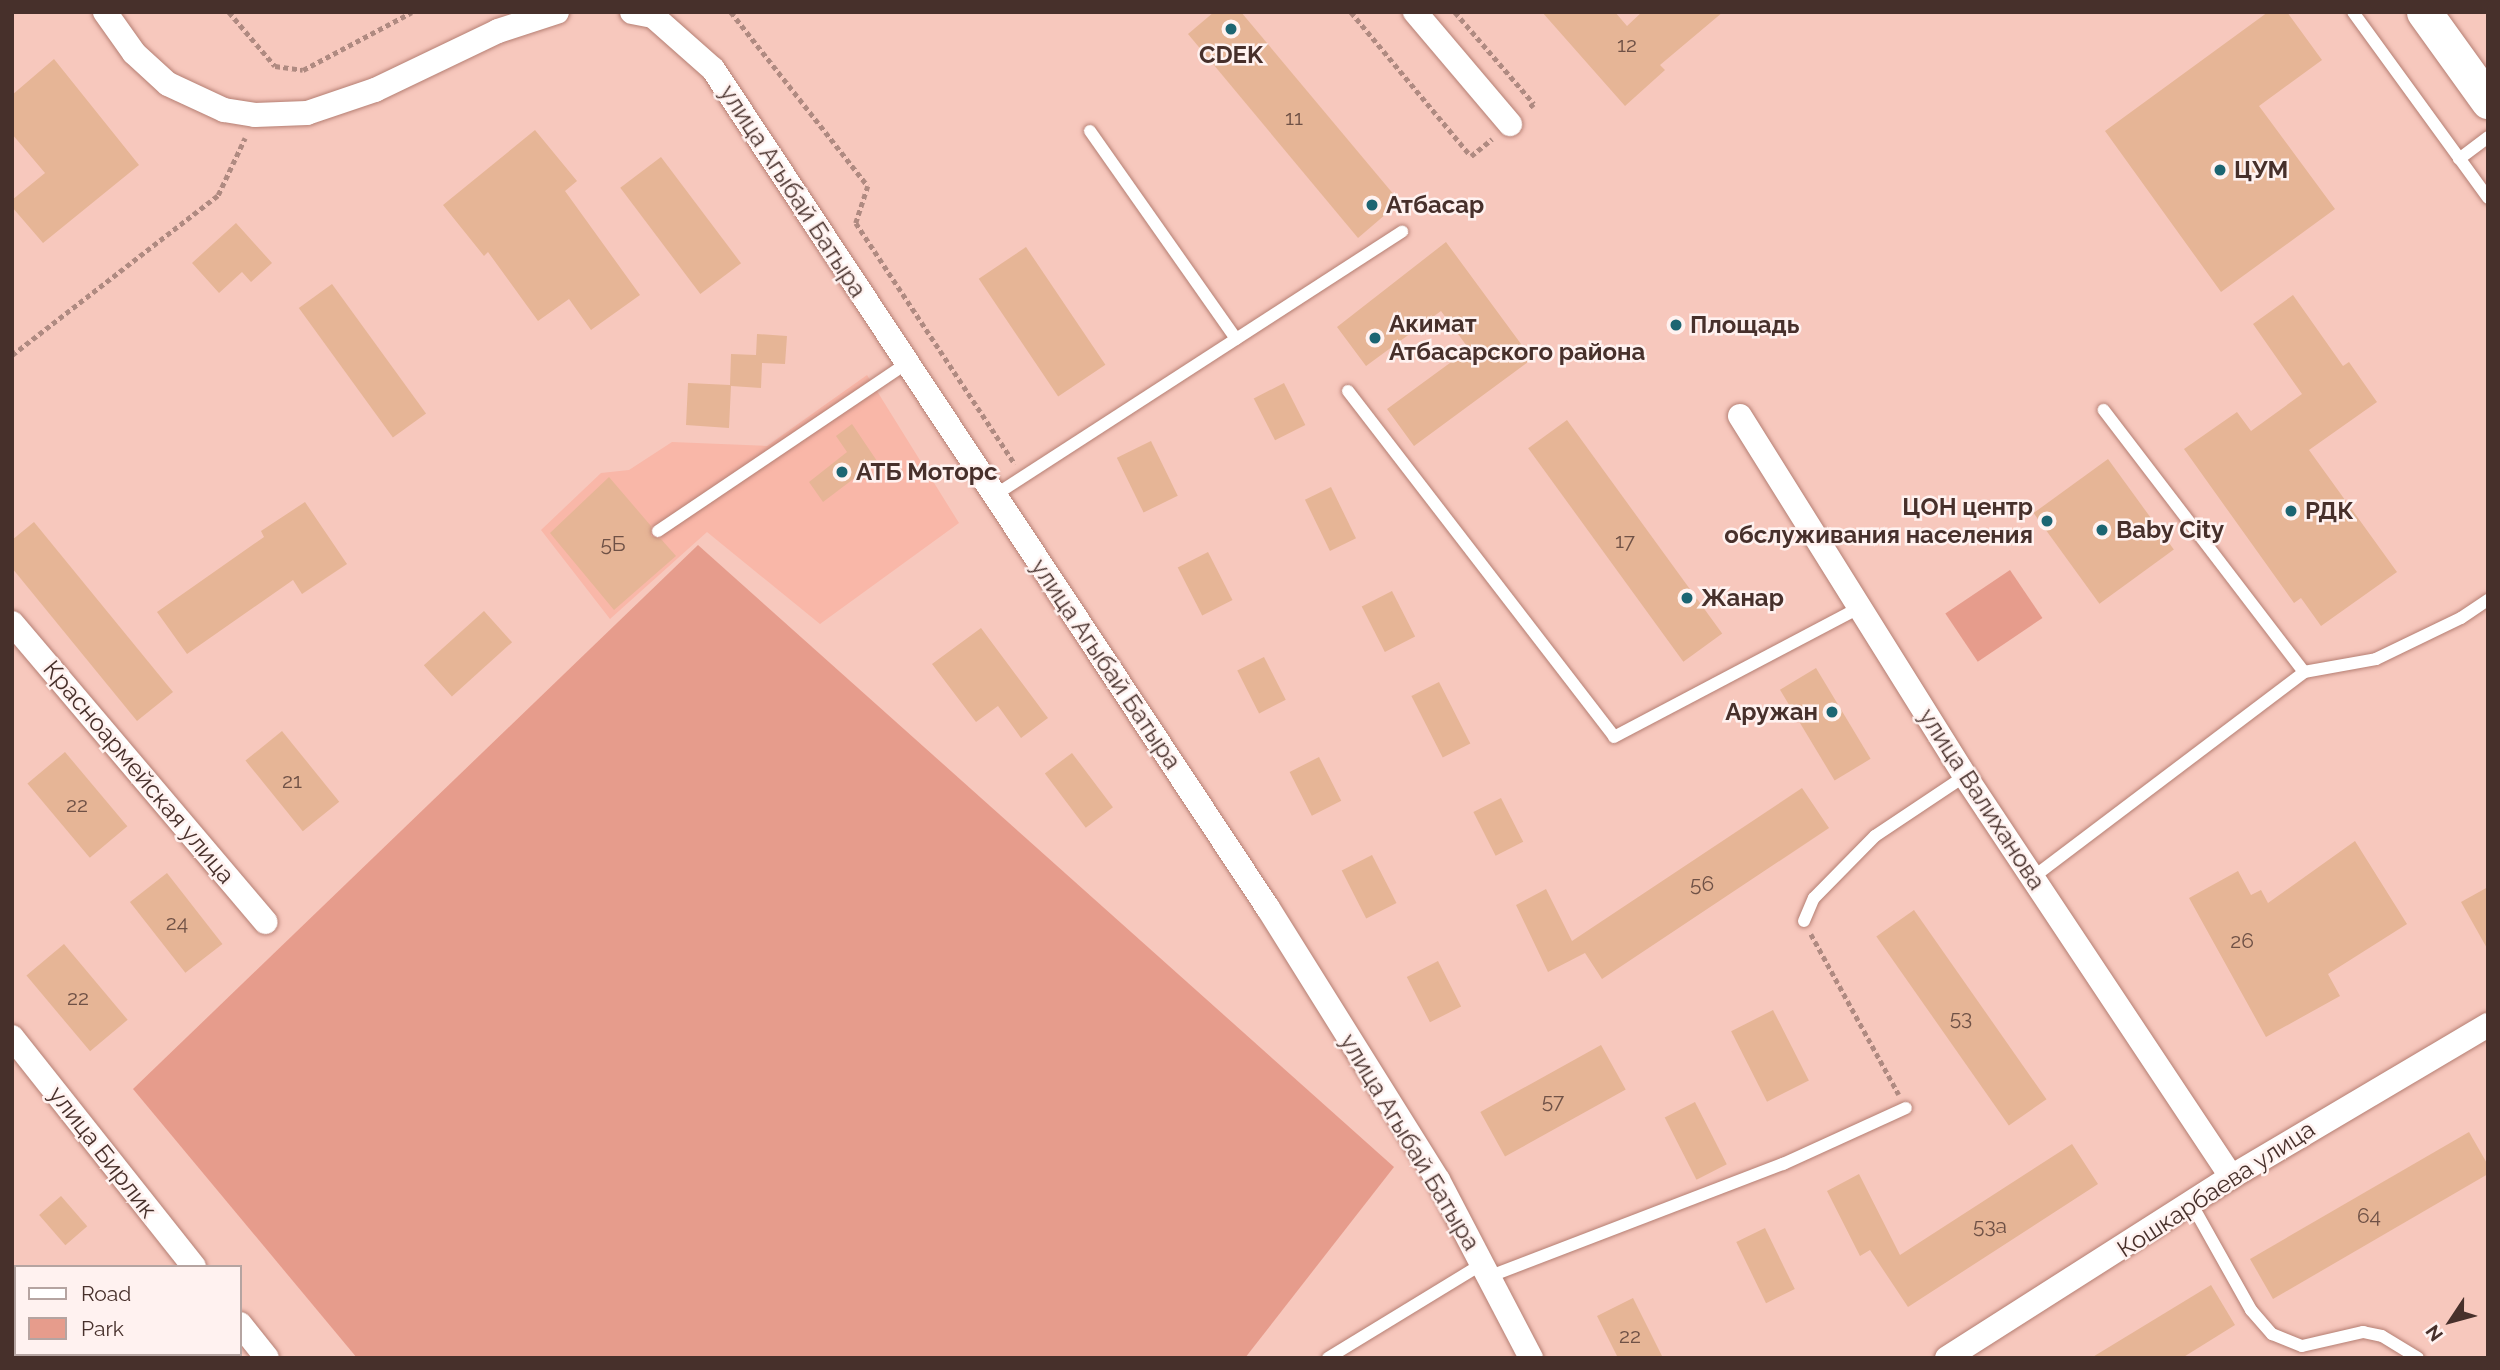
<!DOCTYPE html>
<html>
<head>
<meta charset="utf-8">
<style>
	body { margin:0 }
	#map { position:relative; width:2500px; height:1370px; overflow:hidden; background:#f7c8bd; font-family:Raleway,sans-serif }
	div>[style] { position:absolute }
	[style*='--x'] { left:calc(var(--x)*1px); top:calc(var(--y)*1px); width:calc(var(--w)*1px); rotate:calc(var(--a)*1deg) }
	.built>* { inset:0; background:#f9b7a8 }
	.green>* { inset:0; background:#e69c8c; transform-origin:0 0 }
	.building>* { inset:0; background:#e6b596; transform-origin:0 0 }
	.path>* { height:4.5px; margin-top:-2.25px; transform-origin:0; background:repeating-linear-gradient(90deg,#af8a81 0 5px,transparent 0 8.5px) }
	.roads { filter:drop-shadow(0 0 2px #b57f73) drop-shadow(0 0 2px #b57f73) }
	.service>* { height:12px; margin:-6px; padding:0 6px; transform-origin:6px; border-radius:6px; background:#fff }
	.minor>* { height:24px; margin:-12px; padding:0 12px; transform-origin:12px; border-radius:12px; background:#fff }
	.secondary>* { height:35px; margin:-17.5px; padding:0 17.5px; transform-origin:17.5px; border-radius:17.5px; background:#fff }
	.dots>* { width:19px; height:19px; translate:-50% -50%; box-sizing:border-box; border:4px solid #fff2f0; border-radius:50% }
	span { translate:-50% -50%; white-space:nowrap; text-align:center; line-height:1.15; -webkit-text-stroke:5px #fff2f0; paint-order:stroke }
	.number-label { font-size:21px; color:#6f5146 }
	.number-label span { -webkit-text-stroke-width:0 }
	.poi-label { font-size:24px; color:#47302b; font-weight:700 }
	.left { translate:0 -50%; text-align:left }
	.right { translate:-100% -50%; text-align:right }
	.street-label { font-size:24px; color:#47302b }
	.frame { position:absolute; inset:0; border:14px solid #47302b; pointer-events:none }
	.legend { position:absolute; left:14px; top:1265px; width:228px; height:91px; box-sizing:border-box; background:#fff2f0; border:2px solid #b5a4a1; margin:0; padding:9px 12px; list-style:none; font-size:21px; color:#47302b }
	.legend li { display:flex; align-items:center; gap:14px; height:35px }
	.legend b { width:35px; border:2px solid #b5a4a1 }
	.north { position:absolute; left:2416px; top:1286px; width:70px; height:70px; -webkit-text-stroke:5px #fff2f0; paint-order:stroke; rotate:234deg; font-size:19px; font-weight:700; line-height:28px; text-align:center; color:#47302b }
	.north::after { content:''; display:block; margin:auto; width:24px; height:32px; background:#47302b; clip-path:polygon(50% 0,100% 100%,50% 72%,0 100%) }
</style>
</head>
<body>
<div id="map">
	<div class="built">
		<i style="clip-path:polygon(867px 375px,959px 523px,820px 624px,707px 532px,610px 619px,541px 530px,601px 473px,629px 470px,672px 442px,767px 446px)"></i>
	</div>
	<div class="green">
		<i style="clip-path:polygon(698px 545px,1394px 1167px,1245px 1358px,357px 1358px,133px 1089px)"></i>
		<i style="left:2010px;top:570px;width:58px;height:78px;rotate:56deg"></i>
	</div>
	<div class="building">
		<i style="clip-path:polygon(1214px 12px,1241px 12px,1400px 202px,1358px 238px,1188px 34px)"></i>
		<i style="clip-path:polygon(1542px 12px,1615px 12px,1627px 26px,1642px 12px,1723px 12px,1660px 65px,1665px 70px,1625px 106px)"></i>
		<i style="clip-path:polygon(2268px 12px,2287px 12px,2322px 60px,2259px 106px,2335px 209px,2221px 292px,2105px 131px)"></i>
		<i style="clip-path:polygon(54px 59px,139px 165px,43px 243px,12px 207px,12px 200px,45px 173px,12px 134px,12px 95px)"></i>
		<i style="clip-path:polygon(535px 130px,577px 181px,565px 191px,640px 295px,591px 330px,569px 299px,538px 321px,488px 252px,484px 256px,443px 205px)"></i>
		<i style="left:661px;top:157px;width:133px;height:51px;rotate:53deg"></i>
		<i style="clip-path:polygon(236px 223px,272px 263px,251px 282px,242px 272px,219px 293px,192px 263px)"></i>
		<i style="clip-path:polygon(1446px 242px,1532px 359px,1414px 446px,1387px 409px,1469px 349px,1441px 311px,1366px 366px,1337px 327px)"></i>
		<i style="left:1026px;top:247px;width:142px;height:57px;rotate:56deg"></i>
		<i style="left:332px;top:284px;width:160px;height:41px;rotate:54deg"></i>
		<i style="clip-path:polygon(2293px 295px,2343px 366px,2349px 362px,2377px 402px,2309px 450px,2397px 572px,2321px 626px,2301px 598px,2294px 603px,2184px 449px,2237px 412px,2251px 431px,2302px 394px,2253px 324px)"></i>
		<i style="clip-path:polygon(757px 334px,787px 336px,785px 364px,762px 363px,761px 388px,731px 386px,729px 428px,686px 425px,688px 383px,730px 385px,731px 354px,756px 355px)"></i>
		<i style="left:1284px;top:383px;width:47px;height:34px;rotate:63deg"></i>
		<i style="left:1567px;top:420px;width:264px;height:48px;rotate:54deg"></i>
		<i style="clip-path:polygon(852px 424px,877px 461px,823px 502px,809px 482px,847px 452px,836px 436px)"></i>
		<i style="left:1151px;top:441px;width:61px;height:38px;rotate:64deg"></i>
		<i style="left:2108px;top:459px;width:112px;height:92px;rotate:54deg"></i>
		<i style="clip-path:polygon(609px 477px,651px 526px,651px 536px,661px 539px,676px 556px,614px 610px,550px 533px)"></i>
		<i style="left:1331px;top:487px;width:57px;height:29px;rotate:64deg"></i>
		<i style="clip-path:polygon(305px 502px,347px 564px,302px 594px,293px 580px,187px 654px,157px 612px,264px 537px,261px 531px)"></i>
		<i style="clip-path:polygon(34px 522px,173px 692px,137px 721px,12px 568px,12px 540px)"></i>
		<i style="left:1208px;top:552px;width:54px;height:34px;rotate:63deg"></i>
		<i style="left:1392px;top:591px;width:51px;height:34px;rotate:63deg"></i>
		<i style="left:484px;top:611px;width:42px;height:81px;rotate:48deg"></i>
		<i style="clip-path:polygon(981px 628px,1048px 718px,1021px 738px,998px 706px,976px 722px,932px 664px)"></i>
		<i style="left:1264px;top:657px;width:48px;height:30px;rotate:63deg"></i>
		<i style="left:1816px;top:668px;width:106px;height:42px;rotate:59deg"></i>
		<i style="left:1439px;top:682px;width:69px;height:31px;rotate:63deg"></i>
		<i style="left:282px;top:731px;width:91px;height:47px;rotate:51deg"></i>
		<i style="left:65px;top:752px;width:97px;height:49px;rotate:50deg"></i>
		<i style="left:1072px;top:753px;width:68px;height:34px;rotate:53deg"></i>
		<i style="left:1319px;top:757px;width:49px;height:33px;rotate:63deg"></i>
		<i style="clip-path:polygon(1802px 788px,1829px 828px,1602px 979px,1585px 953px,1548px 972px,1516px 905px,1546px 889px,1572px 941px)"></i>
		<i style="left:1501px;top:798px;width:49px;height:31px;rotate:63deg"></i>
		<i style="clip-path:polygon(2355px 841px,2407px 924px,2328px 974px,2340px 996px,2266px 1037px,2189px 898px,2238px 871px,2251px 895px,2261px 890px,2268px 903px)"></i>
		<i style="left:1372px;top:855px;width:54px;height:34px;rotate:63deg"></i>
		<i style="left:167px;top:873px;width:90px;height:47px;rotate:52deg"></i>
		<i style="clip-path:polygon(2488px 887px,2488px 950px,2461px 902px)"></i>
		<i style="left:1914px;top:910px;width:231px;height:46px;rotate:55deg"></i>
		<i style="left:64px;top:944px;width:99px;height:49px;rotate:50deg"></i>
		<i style="left:1438px;top:961px;width:51px;height:35px;rotate:63deg"></i>
		<i style="left:1773px;top:1010px;width:79px;height:47px;rotate:63deg"></i>
		<i style="left:1601px;top:1045px;width:51px;height:138px;rotate:61deg"></i>
		<i style="left:1695px;top:1102px;width:70px;height:34px;rotate:63deg"></i>
		<i style="clip-path:polygon(2469px 1132px,2488px 1165px,2488px 1174px,2273px 1299px,2250px 1259px)"></i>
		<i style="clip-path:polygon(2072px 1144px,2098px 1184px,1908px 1307px,1870px 1250px,1860px 1256px,1827px 1191px,1859px 1174px,1900px 1255px)"></i>
		<i style="left:61px;top:1196px;width:40px;height:29px;rotate:49deg"></i>
		<i style="left:1765px;top:1228px;width:68px;height:32px;rotate:64deg"></i>
		<i style="clip-path:polygon(2211px 1285px,2235px 1325px,2182px 1358px,2091px 1358px)"></i>
		<i style="clip-path:polygon(1633px 1298px,1663px 1358px,1618px 1358px,1597px 1316px)"></i>
	</div>
	<div class="path">
		<i style="--x:229;--y:12;--w:71;--a:49.6"></i>
		<i style="--x:275;--y:66;--w:28;--a:8"></i>
		<i style="--x:303;--y:70;--w:123;--a:-28"></i>
		<i style="--x:731;--y:12;--w:221;--a:51.8"></i>
		<i style="--x:868;--y:186;--w:39;--a:108"></i>
		<i style="--x:856;--y:223;--w:289;--a:56.6"></i>
		<i style="--x:1351;--y:12;--w:187;--a:50.2"></i>
		<i style="--x:1471;--y:156;--w:27;--a:-39"></i>
		<i style="--x:1455;--y:12;--w:121;--a:49.3"></i>
		<i style="--x:1534;--y:104;--w:8;--a:140"></i>
		<i style="--x:12;--y:355;--w:261;--a:-37.8"></i>
		<i style="--x:218;--y:195;--w:63;--a:-64.7"></i>
		<i style="--x:1811;--y:934;--w:183;--a:61.3"></i>
	</div>
	<div class="roads">
		<div class="service">
			<i style="--x:2353;--y:12;--w:230;--a:54"></i>
			<i style="--x:1090;--y:131;--w:254;--a:54.9"></i>
			<i style="--x:2459;--y:159;--w:36;--a:-37"></i>
			<i style="--x:1348;--y:391;--w:436;--a:52.4"></i>
			<i style="--x:1614;--y:737;--w:279;--a:-27.8"></i>
			<i style="--x:995;--y:495;--w:485;--a:-32.9"></i>
			<i style="--x:658;--y:531;--w:300;--a:-34"></i>
			<i style="--x:2304;--y:672;--w:73;--a:-10.2"></i>
			<i style="--x:2376;--y:659;--w:94;--a:-25.8"></i>
			<i style="--x:2461;--y:618;--w:32;--a:-34"></i>
			<i style="--x:2032;--y:878;--w:341;--a:-37.1"></i>
			<i style="--x:2304;--y:672;--w:330;--a:-127.4"></i>
			<i style="--x:1804;--y:921;--w:25;--a:-67"></i>
			<i style="--x:1814;--y:898;--w:87;--a:-45.5"></i>
			<i style="--x:1875;--y:836;--w:108;--a:-33.7"></i>
			<i style="--x:2191;--y:1203;--w:123;--a:60.7"></i>
			<i style="--x:2251;--y:1310;--w:32;--a:49"></i>
			<i style="--x:2272;--y:1334;--w:32;--a:22"></i>
			<i style="--x:2302;--y:1346;--w:63;--a:-12.9"></i>
			<i style="--x:2363;--y:1332;--w:19;--a:12"></i>
			<i style="--x:2382;--y:1336;--w:42;--a:31.4"></i>
			<i style="--x:1488;--y:1277;--w:316;--a:-21"></i>
			<i style="--x:1783;--y:1164;--w:135;--a:-24.5"></i>
			<i style="--x:1328;--y:1358;--w:180;--a:-31.4"></i>
		</div>
		<div class="minor">
			<i style="--x:105;--y:12;--w:50;--a:54.7"></i>
			<i style="--x:134;--y:53;--w:46;--a:42.4"></i>
			<i style="--x:168;--y:84;--w:62;--a:24.9"></i>
			<i style="--x:224;--y:110;--w:31;--a:9"></i>
			<i style="--x:255;--y:115;--w:52;--a:-2.2"></i>
			<i style="--x:307;--y:113;--w:72;--a:-18.7"></i>
			<i style="--x:375;--y:90;--w:136;--a:-25.6"></i>
			<i style="--x:498;--y:31;--w:62;--a:-17.9"></i>
			<i style="--x:632;--y:12;--w:21;--a:11"></i>
			<i style="--x:653;--y:16;--w:80;--a:41.5"></i>
			<i style="--x:713;--y:69;--w:1006;--a:56.52"></i>
			<i style="--x:1268;--y:908;--w:321;--a:58"></i>
			<i style="--x:1438;--y:1180;--w:201;--a:62.4"></i>
			<i style="--x:1415;--y:12;--w:147;--a:49.7"></i>
			<i style="--x:1740;--y:416;--w:425;--a:58"></i>
			<i style="--x:1965;--y:776;--w:481;--a:56.4"></i>
			<i style="--x:12;--y:623;--w:392;--a:49.7"></i>
			<i style="--x:12;--y:1037;--w:293;--a:51.6"></i>
			<i style="--x:240;--y:1324;--w:43;--a:51.5"></i>
			<i style="--x:1947;--y:1358;--w:337;--a:-32.5"></i>
			<i style="--x:2231;--y:1177;--w:299;--a:-30.6"></i>
		</div>
		<div class="secondary">
			<i style="--x:2424;--y:12;--w:110;--a:54.3"></i>
		</div>
	</div>
	<div class="dots">
		<i style="left:1231px;top:29px;background:#1c6572"></i>
		<i style="left:2220px;top:170px;background:#1c6572"></i>
		<i style="left:1372px;top:205px;background:#1c6572"></i>
		<i style="left:1676px;top:325px;background:#1c6572"></i>
		<i style="left:1375px;top:338px;background:#1c6572"></i>
		<i style="left:842px;top:472px;background:#1c6572"></i>
		<i style="left:2291px;top:511px;background:#1c6572"></i>
		<i style="left:2047px;top:521px;background:#1c6572"></i>
		<i style="left:2102px;top:530px;background:#1c6572"></i>
		<i style="left:1687px;top:598px;background:#1c6572"></i>
		<i style="left:1832px;top:712px;background:#1c6572"></i>
	</div>
	<div class="number-label">
		<span style="left:1627px;top:45px">12</span>
		<span style="left:1294px;top:118px">11</span>
		<span style="left:1625px;top:541px">17</span>
		<span style="left:613px;top:544px">5Б</span>
		<span style="left:292px;top:781px">21</span>
		<span style="left:77px;top:805px">22</span>
		<span style="left:1702px;top:884px">56</span>
		<span style="left:177px;top:923px">24</span>
		<span style="left:2242px;top:941px">26</span>
		<span style="left:78px;top:998px">22</span>
		<span style="left:1961px;top:1018px">53</span>
		<span style="left:1553px;top:1101px">57</span>
		<span style="left:2369px;top:1216px">64</span>
		<span style="left:1990px;top:1226px">53а</span>
		<span style="left:1630px;top:1336px">22</span>
	</div>
	<div class="poi-label">
		<span style="left:1231px;top:55px">CDEK</span>
		<span class="left" style="left:2234px;top:170px">ЦУМ</span>
		<span class="left" style="left:1386px;top:205px">Атбасар</span>
		<span class="left" style="left:1389px;top:338px">Акимат<br>Атбасарского района</span>
		<span class="left" style="left:1690px;top:325px">Площадь</span>
		<span class="left" style="left:856px;top:472px">АТБ Моторс</span>
		<span class="right" style="left:2033px;top:521px">ЦОН центр<br>обслуживания населения</span>
		<span class="left" style="left:2305px;top:511px">РДК</span>
		<span class="left" style="left:2116px;top:530px">Baby City</span>
		<span class="left" style="left:1701px;top:598px">Жанар</span>
		<span class="right" style="left:1818px;top:712px">Аружан</span>
	</div>
	<div class="street-label">
		<span style="left:793px;top:191px;rotate:57deg">улица Агыбай Батыра</span>
		<span style="left:1106px;top:664px;rotate:56deg">улица Агыбай Батыра</span>
		<span style="left:139px;top:772px;rotate:50deg">Красноармейская улица</span>
		<span style="left:1982px;top:799px;rotate:57deg">улица Валиханова</span>
		<span style="left:1410px;top:1142px;rotate:59deg">улица Агыбай Батыра</span>
		<span style="left:103px;top:1152px;rotate:52deg">улица Бирлик</span>
		<span style="left:2216px;top:1189px;rotate:-33deg">Кошкарбаева улица</span>
	</div>
	<div class="frame"></div>
	<ul class="legend">
	<li><b style="height:9px;background:#fff"></b>Road</li>
	<li><b style="height:19px;background:#e69c8c"></b>Park</li>
	</ul>
	<div class="north">N</div>
</div>
</body>
</html>
